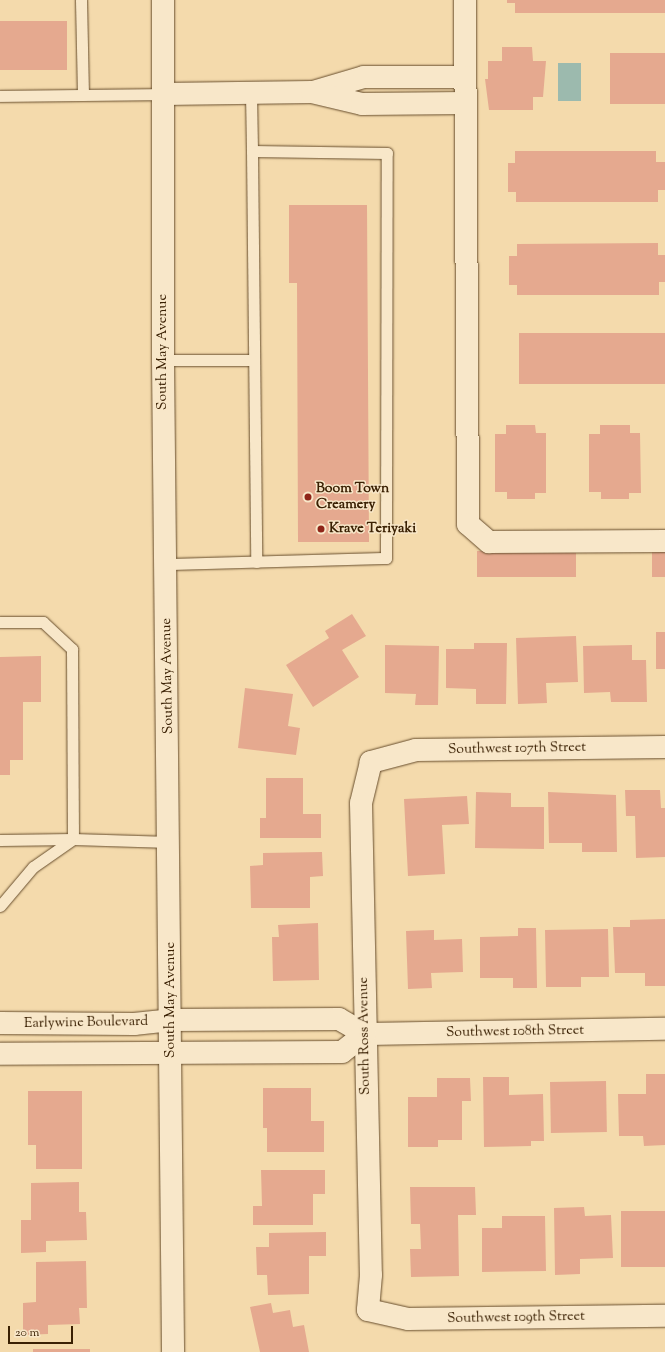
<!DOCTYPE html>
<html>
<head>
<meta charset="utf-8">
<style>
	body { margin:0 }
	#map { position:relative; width:665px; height:1352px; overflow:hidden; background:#f4daac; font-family:"Sorts Mill Goudy",serif }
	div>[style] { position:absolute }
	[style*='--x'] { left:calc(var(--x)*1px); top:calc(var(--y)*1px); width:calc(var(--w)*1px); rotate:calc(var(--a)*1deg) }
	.water>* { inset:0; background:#9cbaae; transform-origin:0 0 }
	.building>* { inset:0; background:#e5a98f; transform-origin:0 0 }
	.roads { filter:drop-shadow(0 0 1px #684e2d) drop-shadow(0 0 1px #684e2d) }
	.lane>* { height:11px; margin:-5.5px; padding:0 5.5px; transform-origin:5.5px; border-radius:5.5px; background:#f8e7c9 }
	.street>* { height:22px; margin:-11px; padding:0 11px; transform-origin:11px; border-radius:11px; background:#f8e7c9 }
	.secondary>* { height:22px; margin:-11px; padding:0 11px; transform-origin:11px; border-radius:11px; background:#f8e7c9 }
	.dots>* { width:11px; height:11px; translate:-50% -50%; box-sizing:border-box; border:2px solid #f8e7c9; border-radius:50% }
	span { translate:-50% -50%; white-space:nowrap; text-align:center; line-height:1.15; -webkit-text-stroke:3px #f8e7c9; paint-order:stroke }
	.street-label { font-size:14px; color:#3a2003 }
	.poi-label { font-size:14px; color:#3a2003; font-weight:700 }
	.left { translate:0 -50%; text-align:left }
	.scale { position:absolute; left:8px; top:1326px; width:65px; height:18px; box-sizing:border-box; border:2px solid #3a2003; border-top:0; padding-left:5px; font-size:12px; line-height:14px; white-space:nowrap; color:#3a2003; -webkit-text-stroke:3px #f8e7c9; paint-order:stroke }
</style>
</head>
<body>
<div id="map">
	<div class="water">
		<i style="left:558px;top:63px;width:23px;height:38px"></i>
	</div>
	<div class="building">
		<i style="clip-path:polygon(507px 0,665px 0,665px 13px,515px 13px,515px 3px,507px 3px)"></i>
		<i style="left:0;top:21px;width:67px;height:49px"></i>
		<i style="clip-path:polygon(502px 47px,532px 47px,533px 61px,546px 61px,543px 97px,533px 97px,533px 110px,489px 110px,485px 79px,488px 79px,488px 61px,502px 61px)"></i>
		<i style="left:665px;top:53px;width:51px;height:55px;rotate:90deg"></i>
		<i style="clip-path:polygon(515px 151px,656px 151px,656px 162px,665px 162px,665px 190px,658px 190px,658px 202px,516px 202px,516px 192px,508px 192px,508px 163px,515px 163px)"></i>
		<i style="clip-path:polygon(289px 205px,367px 205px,369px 542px,298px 542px,297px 283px,289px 283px)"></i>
		<i style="clip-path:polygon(658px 243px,658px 255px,665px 255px,665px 282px,659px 282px,659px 295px,517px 295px,517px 285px,509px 285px,509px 256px,517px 256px,517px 244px)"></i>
		<i style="left:519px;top:333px;width:146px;height:51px"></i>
		<i style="clip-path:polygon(506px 425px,535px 425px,536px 433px,546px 433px,546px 493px,535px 493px,535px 499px,507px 499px,507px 492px,495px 492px,495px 434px,506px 434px)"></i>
		<i style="clip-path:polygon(600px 425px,630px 425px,630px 433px,640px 433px,641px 493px,629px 493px,629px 499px,601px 499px,601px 492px,589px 492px,589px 434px,600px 434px)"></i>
		<i style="left:576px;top:551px;width:26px;height:99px;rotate:90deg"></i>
		<i style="left:652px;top:552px;width:13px;height:25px"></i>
		<i style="clip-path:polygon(352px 614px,366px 636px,342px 650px,359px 677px,313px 707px,286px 665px,329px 638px,325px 631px)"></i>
		<i style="left:656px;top:632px;width:9px;height:37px"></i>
		<i style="clip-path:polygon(576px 636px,578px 682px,546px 683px,547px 703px,518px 704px,516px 638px)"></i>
		<i style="clip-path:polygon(474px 643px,507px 643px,506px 704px,476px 704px,476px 689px,446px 688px,446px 649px,474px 649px)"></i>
		<i style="clip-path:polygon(385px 645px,439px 646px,438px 705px,415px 705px,416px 694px,385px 693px)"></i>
		<i style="clip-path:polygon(632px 645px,632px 660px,646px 660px,647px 702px,611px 702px,610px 692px,584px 693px,583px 646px)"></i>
		<i style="clip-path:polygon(41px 656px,41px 702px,23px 702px,23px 760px,10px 760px,10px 775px,0 775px,0 657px)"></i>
		<i style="clip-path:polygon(245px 688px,293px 694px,288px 726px,300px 728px,296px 755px,238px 748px)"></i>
		<i style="clip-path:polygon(266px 778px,303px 778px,303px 814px,321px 814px,321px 838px,260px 838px,260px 818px,266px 818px)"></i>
		<i style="clip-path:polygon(625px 790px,660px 790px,661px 808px,665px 808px,665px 857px,636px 858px,635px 816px,626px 816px)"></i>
		<i style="clip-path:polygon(476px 792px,511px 793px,511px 807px,544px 807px,544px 849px,475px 848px)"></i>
		<i style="clip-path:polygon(548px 792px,616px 795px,617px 852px,582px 852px,582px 843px,549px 843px)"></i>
		<i style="clip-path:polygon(467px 796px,469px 824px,442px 825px,445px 874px,408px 876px,404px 799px)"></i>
		<i style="clip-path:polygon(322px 852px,323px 876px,310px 877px,310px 908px,251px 908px,250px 866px,263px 865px,263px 853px)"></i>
		<i style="clip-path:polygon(665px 919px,665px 986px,645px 986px,645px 973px,615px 973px,613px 927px,630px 927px,630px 920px)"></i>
		<i style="clip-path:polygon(318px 923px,319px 980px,273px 981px,272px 937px,279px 937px,278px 925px)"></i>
		<i style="clip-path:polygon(518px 928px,536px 928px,537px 988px,513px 988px,513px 978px,480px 978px,480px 937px,518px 936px)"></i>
		<i style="clip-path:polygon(608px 929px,609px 977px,581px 977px,581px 987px,546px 987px,545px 930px)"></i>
		<i style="clip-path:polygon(434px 930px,434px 940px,462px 939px,463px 972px,431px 973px,432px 988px,408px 989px,406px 931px)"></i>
		<i style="clip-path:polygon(646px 1074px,665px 1074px,665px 1145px,644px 1146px,643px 1136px,619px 1136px,618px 1094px,646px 1094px)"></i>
		<i style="clip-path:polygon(483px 1077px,509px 1077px,509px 1095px,543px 1094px,544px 1141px,531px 1141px,531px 1146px,484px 1147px)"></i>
		<i style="clip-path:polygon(437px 1078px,470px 1078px,471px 1101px,462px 1101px,462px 1140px,438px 1140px,438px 1147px,408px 1147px,408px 1097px,437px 1097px)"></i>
		<i style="left:606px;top:1081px;width:51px;height:56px;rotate:89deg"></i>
		<i style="clip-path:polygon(263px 1088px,311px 1088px,311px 1121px,324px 1121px,324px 1152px,267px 1152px,267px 1128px,263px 1128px)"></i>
		<i style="clip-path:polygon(28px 1091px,82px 1091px,82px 1169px,36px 1169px,36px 1145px,28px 1145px)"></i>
		<i style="clip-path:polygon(261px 1170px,325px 1170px,325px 1194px,313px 1194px,313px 1225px,253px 1225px,253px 1206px,262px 1206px)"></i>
		<i style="clip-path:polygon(79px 1182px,79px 1212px,86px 1212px,87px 1240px,46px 1241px,46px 1252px,21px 1253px,21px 1220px,31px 1220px,31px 1183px)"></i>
		<i style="clip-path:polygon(410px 1187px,475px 1187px,476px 1215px,458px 1215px,459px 1276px,411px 1277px,410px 1249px,421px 1249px,420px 1224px,411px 1224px)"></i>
		<i style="clip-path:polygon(584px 1207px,585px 1216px,611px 1215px,613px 1258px,580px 1259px,580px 1274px,555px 1275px,554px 1208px)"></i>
		<i style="left:665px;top:1211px;width:56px;height:44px;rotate:90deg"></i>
		<i style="clip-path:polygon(502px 1216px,545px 1216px,546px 1271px,482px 1272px,482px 1228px,502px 1228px)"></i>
		<i style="clip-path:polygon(326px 1232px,326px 1256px,309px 1256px,309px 1294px,268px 1295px,267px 1275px,257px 1275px,256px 1247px,269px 1247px,269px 1233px)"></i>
		<i style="clip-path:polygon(86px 1261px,87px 1308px,79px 1308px,80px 1324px,48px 1325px,48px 1334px,23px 1335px,23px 1303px,36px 1302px,36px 1262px)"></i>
		<i style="clip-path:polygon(271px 1303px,273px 1313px,290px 1310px,293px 1327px,304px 1325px,309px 1352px,260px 1352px,250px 1307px)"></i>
		<i style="left:33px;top:1349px;width:57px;height:3px"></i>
	</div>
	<div class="roads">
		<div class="lane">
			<i style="--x:81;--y:0;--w:95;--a:88.8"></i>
			<i style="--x:251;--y:93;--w:58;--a:89"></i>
			<i style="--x:0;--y:96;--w:164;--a:-0.7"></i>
			<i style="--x:163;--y:360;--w:91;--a:0"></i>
			<i style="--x:167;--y:564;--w:219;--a:-1.6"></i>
			<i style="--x:386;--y:558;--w:405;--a:-89.9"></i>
			<i style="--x:387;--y:153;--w:135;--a:-179.2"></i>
			<i style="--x:252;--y:151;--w:411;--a:89.4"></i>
			<i style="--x:0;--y:622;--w:43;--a:0"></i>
			<i style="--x:43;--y:622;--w:40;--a:43"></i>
			<i style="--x:72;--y:649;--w:190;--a:89.7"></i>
			<i style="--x:73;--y:839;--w:73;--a:179.2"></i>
			<i style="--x:0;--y:906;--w:51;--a:-49.8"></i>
			<i style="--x:33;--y:867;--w:49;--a:-35"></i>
			<i style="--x:73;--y:839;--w:97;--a:1.8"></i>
		</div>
		<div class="street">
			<i style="--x:465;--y:0;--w:524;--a:89.67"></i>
			<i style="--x:468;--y:524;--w:28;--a:41"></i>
			<i style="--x:489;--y:542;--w:176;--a:-0.3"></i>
			<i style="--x:313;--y:92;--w:53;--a:-16.4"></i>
			<i style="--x:364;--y:77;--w:101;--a:0"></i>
			<i style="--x:164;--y:94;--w:148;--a:-0.8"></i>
			<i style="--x:312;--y:92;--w:51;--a:13.5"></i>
			<i style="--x:362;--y:104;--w:103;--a:-0.6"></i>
			<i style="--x:665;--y:747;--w:249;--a:179.3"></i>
			<i style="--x:416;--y:750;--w:47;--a:165.1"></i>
			<i style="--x:371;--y:762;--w:42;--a:103.7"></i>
			<i style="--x:361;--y:803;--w:472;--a:88.8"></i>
			<i style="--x:371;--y:1275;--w:35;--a:95"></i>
			<i style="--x:368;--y:1310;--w:41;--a:12.7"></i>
			<i style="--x:408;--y:1319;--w:257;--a:-0.7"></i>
			<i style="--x:365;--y:1034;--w:300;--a:-1"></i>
		</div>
		<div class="secondary">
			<i style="--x:163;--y:0;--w:360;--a:90"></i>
			<i style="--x:163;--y:360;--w:992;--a:89.42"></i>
			<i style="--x:0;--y:1023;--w:134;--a:0.4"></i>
			<i style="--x:134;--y:1024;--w:37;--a:-6"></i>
			<i style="--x:171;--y:1020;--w:168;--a:-0.3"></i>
			<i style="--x:339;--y:1019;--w:30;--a:30"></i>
			<i style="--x:365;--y:1034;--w:29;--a:142"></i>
			<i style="--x:342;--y:1052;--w:342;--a:179.7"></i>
		</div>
	</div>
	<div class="dots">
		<i style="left:308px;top:497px;background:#8f2418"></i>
		<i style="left:321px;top:529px;background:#8f2418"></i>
	</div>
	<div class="street-label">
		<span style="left:163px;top:352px;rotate:-90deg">South May Avenue</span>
		<span style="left:168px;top:676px;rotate:-91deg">South May Avenue</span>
		<span style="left:517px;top:749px;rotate:-1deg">Southwest 107th Street</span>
		<span style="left:171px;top:1000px;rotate:-90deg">South May Avenue</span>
		<span style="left:86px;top:1023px;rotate:-1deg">Earlywine Boulevard</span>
		<span style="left:515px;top:1032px;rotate:-1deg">Southwest 108th Street</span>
		<span style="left:365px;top:1036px;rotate:-91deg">South Ross Avenue</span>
		<span style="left:516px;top:1318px;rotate:-1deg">Southwest 109th Street</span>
	</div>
	<div class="poi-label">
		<span class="left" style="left:316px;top:497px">Boom Town<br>Creamery</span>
		<span class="left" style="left:329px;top:529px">Krave Teriyaki</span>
	</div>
	<div class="scale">20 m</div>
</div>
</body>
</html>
